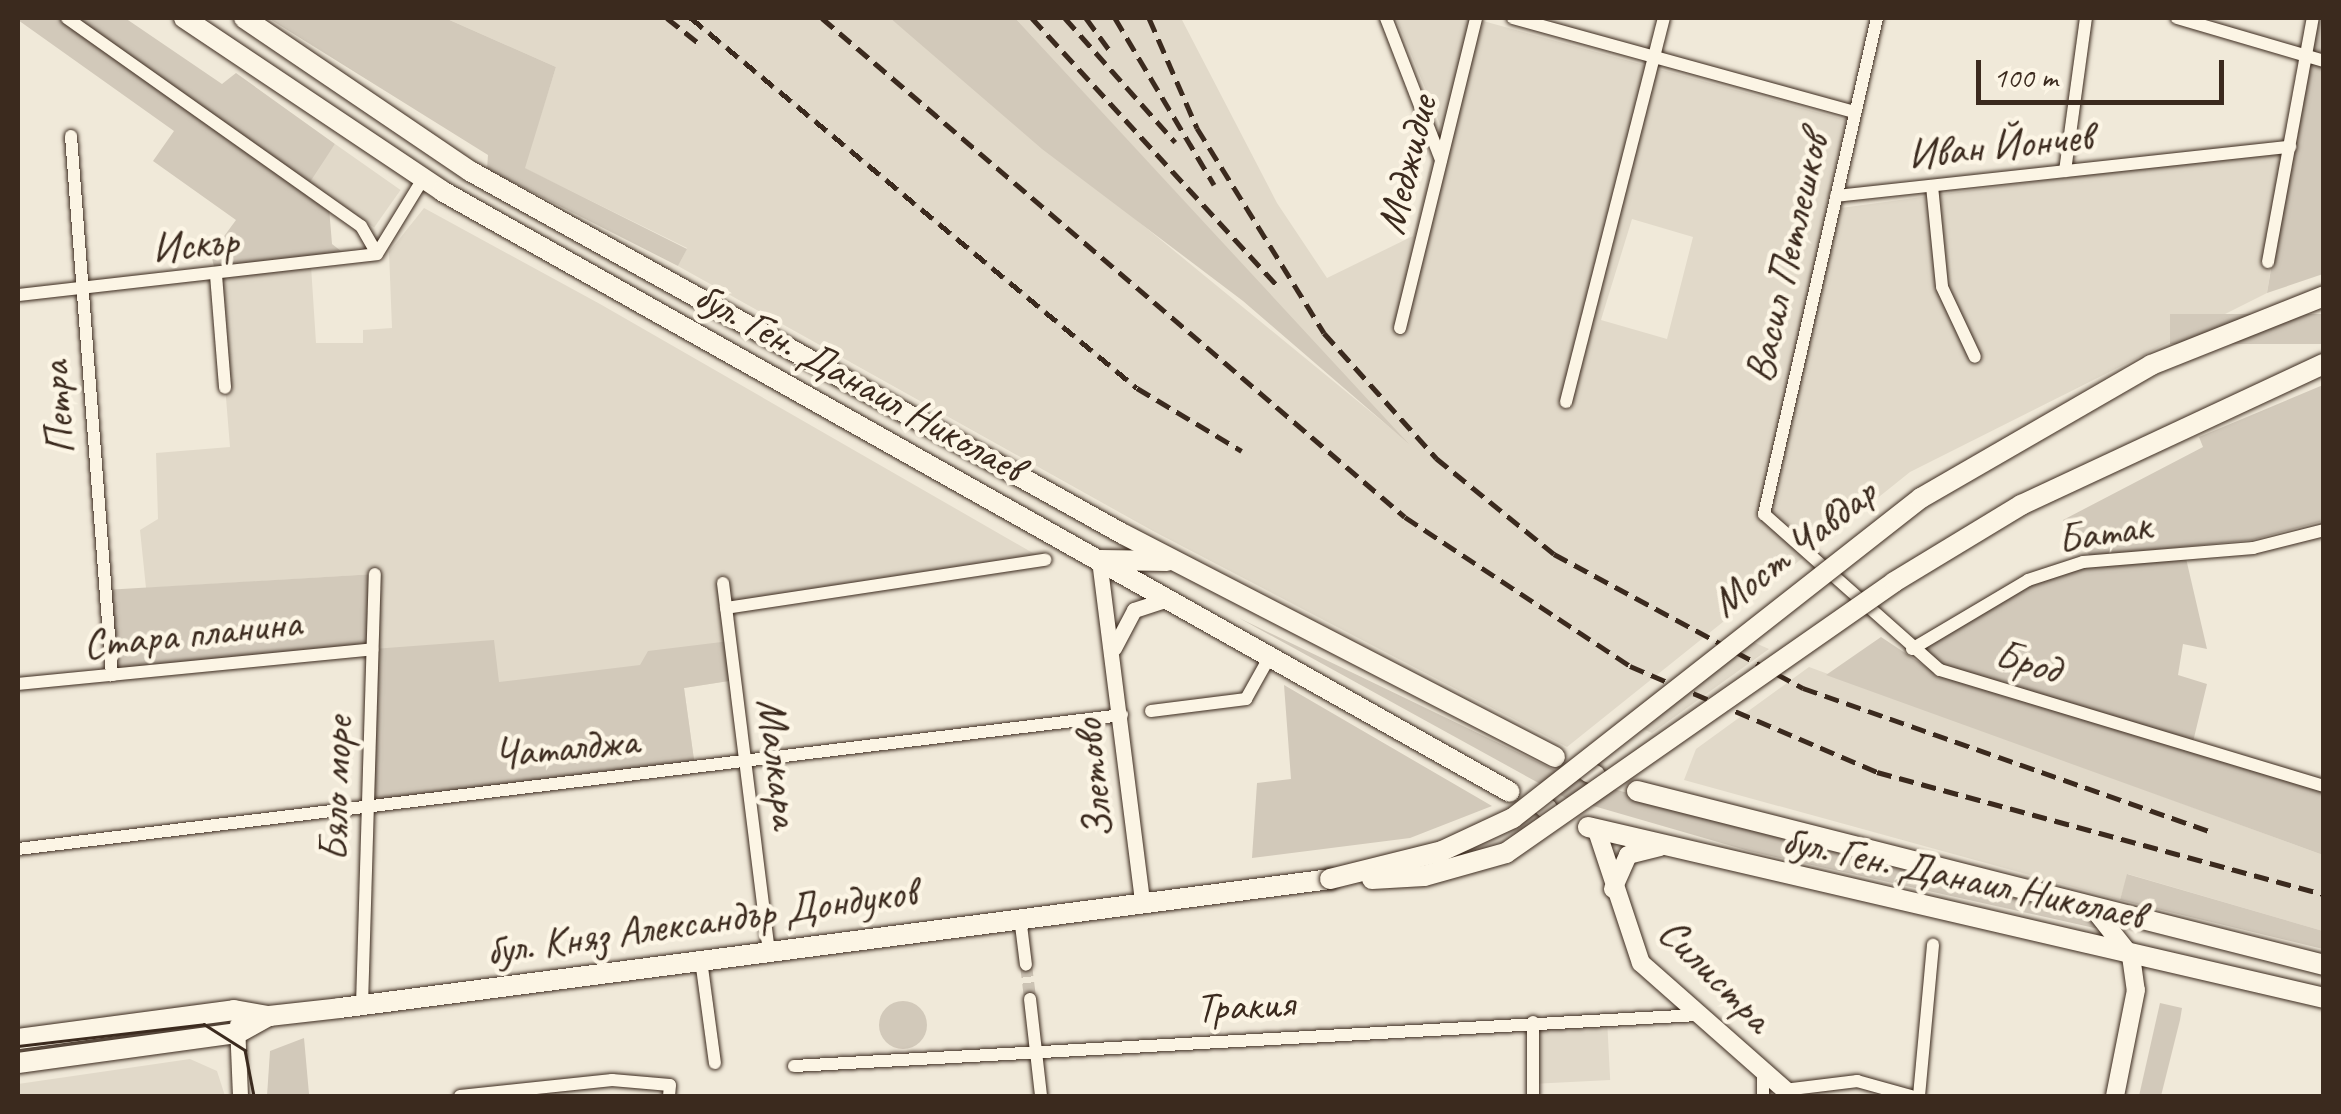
<!DOCTYPE html>
<html>
<head>
<meta charset="utf-8">
<style>
	body { margin:0 }
	#map { position:relative; width:2341px; height:1114px; overflow:hidden; background:#f0e9d9; font-family:Caveat,sans-serif }
	div>[style] { position:absolute }
	[style*='--x'] { left:calc(var(--x)*1px); top:calc(var(--y)*1px); width:calc(var(--w)*1px); rotate:calc(var(--a)*1deg) }
	.built>* { inset:0; background:#e1d9c9; transform-origin:0 0 }
	.green>* { inset:0; background:#d2c9ba; transform-origin:0 0 }
	.round { border-radius:50% }
	.minor-tunnel>* { height:12px; margin-top:-6px; transform-origin:0; background:repeating-linear-gradient(90deg,#ccc3b4 0 12px,transparent 0 18px) }
	.roads { filter:drop-shadow(0 0 2px #3b2a1e) drop-shadow(0 0 2px #3b2a1e) }
	.minor>* { height:12px; margin:-6px; padding:0 6px; transform-origin:6px; border-radius:6px; background:#fcf5e5 }
	.tertiary>* { height:15px; margin:-7.5px; padding:0 7.5px; transform-origin:7.5px; border-radius:7.5px; background:#fcf5e5 }
	.secondary>* { height:18px; margin:-9px; padding:0 9px; transform-origin:9px; border-radius:9px; background:#fcf5e5 }
	.primary>* { height:20px; margin:-10px; padding:0 10px; transform-origin:10px; border-radius:10px; background:#fcf5e5 }
	.tram>* { height:2.5px; margin:-1.25px; padding:0 1.25px; transform-origin:1.25px; border-radius:1.25px; background:#3b2a1e }
	.rail>* { height:5px; margin-top:-2.5px; transform-origin:0; background:repeating-linear-gradient(90deg,#3b2a1e 0 15px,transparent 0 23px) }
	.bridges { filter:drop-shadow(0 0 2px #3b2a1e) drop-shadow(0 0 2px #3b2a1e) }
	.primary-bridge>* { height:20px; margin:-10px; padding:0 10px; transform-origin:10px; border-radius:10px; background:#fcf5e5 }
	span { translate:-50% -50%; white-space:nowrap; text-align:center; line-height:1.15; -webkit-text-stroke:9px #fcf5e5; paint-order:stroke }
	.street-label { font-size:42px; color:#3b2a1e }
	.frame { position:absolute; inset:0; border:20px solid #3b2a1e; pointer-events:none }
	.scale { position:absolute; left:1976px; top:60px; width:248px; height:45px; box-sizing:border-box; border:5px solid #3b2a1e; border-top:0; padding-left:12px; font-size:30px; line-height:35px; white-space:nowrap; color:#3b2a1e; -webkit-text-stroke:8px #fcf5e5; paint-order:stroke }
</style>
</head>
<body>
<div id="map">
	<div class="built">
		<i style="clip-path:polygon(evenodd,445px 18px,890px 18px,1399px 435px,1015px 18px,1181px 18px,1277px 203px,1327px 278px,1413px 236px,1440px 124px,1396px 18px,1472px 18px,1846px 120px,1826px 210px,2290px 147px,2267px 293px,1910px 472px,1567px 747px,1153px 531px,678px 266px,687px 248px,524px 168px,556px 67px,445px 18px,1632px 219px,1693px 237px,1667px 339px,1601px 320px,1632px 219px)"></i>
		<i style="left:335px;top:144px;width:80px;height:46px;rotate:35deg"></i>
		<i style="clip-path:polygon(424px 208px,600px 304px,1045px 560px,726px 608px,735px 680px,684px 688px,695px 767px,368px 802px,375px 574px,146px 588px,140px 530px,158px 519px,156px 453px,230px 447px,216px 275px,311px 266px,316px 343px,363px 343px,363px 330px,392px 328px,389px 252px)"></i>
		<i style="clip-path:polygon(1753px 642px,1769px 649px,1652px 733px,1643px 729px)"></i>
		<i style="clip-path:polygon(1809px 667px,2323px 855px,2323px 931px,2128px 874px,2120px 900px,1684px 780px,1696px 749px)"></i>
		<i style="left:1607px;top:1019px;width:61px;height:74px;rotate:87deg"></i>
		<i style="clip-path:polygon(190px 1059px,217px 1071px,225px 1096px,18px 1096px,18px 1084px)"></i>
	</div>
	<div class="green">
		<i style="clip-path:polygon(125px 18px,222px 84px,236px 73px,335px 144px,310px 182px,328px 195px,332px 244px,355px 262px,216px 275px,211px 254px,236px 220px,153px 161px,174px 131px,18px 20px)"></i>
		<i style="clip-path:polygon(268px 18px,445px 18px,556px 67px,525px 168px,687px 249px,678px 266px,487px 169px,488px 155px)"></i>
		<i style="clip-path:polygon(890px 18px,1015px 18px,1409px 444px,1243px 301px,1042px 149px)"></i>
		<i style="clip-path:polygon(2313px 18px,2323px 18px,2323px 274px,2267px 293px)"></i>
		<i style="left:2323px;top:314px;width:30px;height:153px;rotate:90deg"></i>
		<i style="clip-path:polygon(2323px 385px,2323px 521px,2252px 540px,2090px 556px,2063px 520px,2203px 447px,2199px 437px)"></i>
		<i style="clip-path:polygon(2185px 554px,2207px 649px,2183px 644px,2178px 675px,2207px 684px,2192px 746px,1940px 670px,1912px 649px,2028px 580px,2083px 562px)"></i>
		<i style="clip-path:polygon(375px 574px,373px 649px,494px 640px,499px 682px,640px 665px,648px 651px,730px 641px,735px 680px,684px 688px,695px 767px,368px 802px,372px 649px,112px 675px,105px 590px)"></i>
		<i style="clip-path:polygon(1239px 618px,1569px 777px,2089px 918px,2099px 929px,1749px 851px,1566px 798px)"></i>
		<i style="clip-path:polygon(1881px 637px,1940px 676px,2323px 792px,2323px 855px,1826px 675px)"></i>
		<i style="clip-path:polygon(1284px 685px,1492px 806px,1410px 838px,1252px 858px,1257px 783px,1291px 779px)"></i>
		<i style="clip-path:polygon(2127px 874px,2323px 931px,2323px 949px,2120px 900px)"></i>
		<i class="round" style="left:879px;top:1001px;width:48px;height:48px"></i>
		<i style="clip-path:polygon(2160px 1003px,2182px 1008px,2180px 1020px,2161px 1096px,2139px 1096px)"></i>
		<i style="clip-path:polygon(304px 1038px,309px 1094px,267px 1096px,270px 1051px)"></i>
	</div>
	<div class="minor-tunnel">
		<i style="--x:1026;--y:965;--w:34;--a:83"></i>
	</div>
	<div class="roads">
		<div class="minor">
			<i style="--x:67;--y:18;--w:360;--a:35.3"></i>
			<i style="--x:361;--y:226;--w:32;--a:60"></i>
			<i style="--x:1386;--y:18;--w:152;--a:68.8"></i>
			<i style="--x:1513;--y:18;--w:354;--a:15.4"></i>
			<i style="--x:1877;--y:18;--w:509;--a:102.83"></i>
			<i style="--x:1764;--y:514;--w:235;--a:41.6"></i>
			<i style="--x:1940;--y:670;--w:401;--a:16.8"></i>
			<i style="--x:2177;--y:18;--w:153;--a:16.3"></i>
			<i style="--x:71;--y:136;--w:541;--a:85.65"></i>
			<i style="--x:2065;--y:171;--w:154;--a:-82.2"></i>
			<i style="--x:1932;--y:186;--w:101;--a:84.3"></i>
			<i style="--x:1942;--y:287;--w:77;--a:64.8"></i>
			<i style="--x:1836;--y:196;--w:457;--a:-6.2"></i>
			<i style="--x:377;--y:254;--w:88;--a:-58.5"></i>
			<i style="--x:2268;--y:262;--w:248;--a:-79.6"></i>
			<i style="--x:216;--y:275;--w:113;--a:85.4"></i>
			<i style="--x:18;--y:295;--w:361;--a:-6.5"></i>
			<i style="--x:1400;--y:328;--w:319;--a:-76.2"></i>
			<i style="--x:1566;--y:402;--w:396;--a:-75.7"></i>
			<i style="--x:723;--y:583;--w:370;--a:82.9"></i>
			<i style="--x:726;--y:608;--w:323;--a:-8.6"></i>
			<i style="--x:1912;--y:649;--w:135;--a:-30.7"></i>
			<i style="--x:2028;--y:580;--w:58;--a:-18.1"></i>
			<i style="--x:2083;--y:562;--w:171;--a:-4.7"></i>
			<i style="--x:2253;--y:548;--w:73;--a:-14.2"></i>
			<i style="--x:18;--y:684;--w:356;--a:-5.6"></i>
			<i style="--x:1151;--y:711;--w:96;--a:-7.2"></i>
			<i style="--x:1246;--y:699;--w:49;--a:-60.8"></i>
			<i style="--x:18;--y:849;--w:1112;--a:-6.92"></i>
			<i style="--x:1020;--y:917;--w:48;--a:82.9"></i>
			<i style="--x:701;--y:960;--w:104;--a:82.3"></i>
			<i style="--x:1030;--y:999;--w:98;--a:83.5"></i>
			<i style="--x:362;--y:1005;--w:431;--a:-88.3"></i>
			<i style="--x:1533;--y:1022;--w:74;--a:90"></i>
			<i style="--x:794;--y:1066;--w:906;--a:-3.23"></i>
			<i style="--x:1784;--y:1090;--w:74;--a:-7"></i>
			<i style="--x:1857;--y:1081;--w:56;--a:15.5"></i>
			<i style="--x:460;--y:1096;--w:153;--a:-6"></i>
			<i style="--x:612;--y:1080;--w:58;--a:4.9"></i>
			<i style="--x:670;--y:1085;--w:11;--a:95"></i>
			<i style="--x:1763;--y:1096;--w:24;--a:-90"></i>
			<i style="--x:1919;--y:1096;--w:152;--a:-84.7"></i>
		</div>
		<div class="tertiary">
			<i style="--x:1099;--y:560;--w:345;--a:82.8"></i>
			<i style="--x:1114;--y:648;--w:43;--a:-62.2"></i>
			<i style="--x:1134;--y:610;--w:36;--a:-18"></i>
			<i style="--x:237;--y:1024;--w:72;--a:87.6"></i>
		</div>
		<div class="secondary">
			<i style="--x:1597;--y:831;--w:139;--a:71.6"></i>
			<i style="--x:1641;--y:963;--w:201;--a:41.4"></i>
			<i style="--x:1613;--y:889;--w:37;--a:-66"></i>
			<i style="--x:1628;--y:855;--w:33;--a:-14"></i>
			<i style="--x:2092;--y:907;--w:63;--a:51.5"></i>
			<i style="--x:2131;--y:956;--w:34;--a:82"></i>
			<i style="--x:2136;--y:990;--w:108;--a:101.2"></i>
		</div>
		<div class="primary">
			<i style="--x:184;--y:18;--w:311;--a:33.8"></i>
			<i style="--x:442;--y:191;--w:1225;--a:29.37"></i>
			<i style="--x:244;--y:18;--w:273;--a:34.1"></i>
			<i style="--x:470;--y:171;--w:747;--a:29.07"></i>
			<i style="--x:1123;--y:534;--w:486;--a:27.3"></i>
			<i style="--x:1101;--y:560;--w:66;--a:0.9"></i>
			<i style="--x:1588;--y:772;--w:8;--a:23"></i>
			<i style="--x:1637;--y:791;--w:709;--a:14.21"></i>
			<i style="--x:1544;--y:807;--w:4;--a:27"></i>
			<i style="--x:1588;--y:827;--w:756;--a:13.08"></i>
			<i style="--x:18;--y:1039;--w:218;--a:-7.6"></i>
			<i style="--x:234;--y:1010;--w:36;--a:10"></i>
			<i style="--x:269;--y:1016;--w:71;--a:-6.4"></i>
			<i style="--x:340;--y:1008;--w:998;--a:-7.42"></i>
			<i style="--x:18;--y:1063;--w:222;--a:-7.8"></i>
			<i style="--x:238;--y:1033;--w:35;--a:-29"></i>
		</div>
	</div>
	<div class="tram">
		<i style="--x:18;--y:1046;--w:187;--a:-6.7"></i>
		<i style="--x:204;--y:1024;--w:49;--a:32.4"></i>
		<i style="--x:245;--y:1050;--w:47;--a:78.9"></i>
	</div>
	<div class="rail">
		<i style="--x:667;--y:18;--w:43;--a:38.5"></i>
		<i style="--x:691;--y:18;--w:579;--a:39.68"></i>
		<i style="--x:1137;--y:388;--w:122;--a:31"></i>
		<i style="--x:822;--y:18;--w:767;--a:40.56"></i>
		<i style="--x:1405;--y:517;--w:270;--a:33.5"></i>
		<i style="--x:1630;--y:666;--w:269;--a:23.2"></i>
		<i style="--x:1877;--y:772;--w:463;--a:15.3"></i>
		<i style="--x:1032;--y:18;--w:364;--a:47.5"></i>
		<i style="--x:1065;--y:18;--w:166;--a:48.4"></i>
		<i style="--x:1086;--y:18;--w:39;--a:54"></i>
		<i style="--x:1115;--y:18;--w:194;--a:59.3"></i>
		<i style="--x:1149;--y:18;--w:120;--a:66.4"></i>
		<i style="--x:1197;--y:128;--w:241;--a:58.2"></i>
		<i style="--x:1324;--y:333;--w:168;--a:48.1"></i>
		<i style="--x:1436;--y:458;--w:152;--a:39.1"></i>
		<i style="--x:1554;--y:554;--w:283;--a:28.3"></i>
		<i style="--x:1803;--y:688;--w:430;--a:19.4"></i>
	</div>
	<div class="bridges">
		<div class="primary-bridge">
			<i style="--x:1330;--y:879;--w:115;--a:-14"></i>
			<i style="--x:1442;--y:851;--w:78;--a:-24.9"></i>
			<i style="--x:1513;--y:818;--w:519;--a:-38.11"></i>
			<i style="--x:1921;--y:498;--w:266;--a:-30"></i>
			<i style="--x:2151;--y:365;--w:186;--a:-21.7"></i>
			<i style="--x:1372;--y:879;--w:52;--a:-3.3"></i>
			<i style="--x:1424;--y:876;--w:85;--a:-15.7"></i>
			<i style="--x:1506;--y:853;--w:473;--a:-34.9"></i>
			<i style="--x:1894;--y:582;--w:149;--a:-31.2"></i>
			<i style="--x:2021;--y:505;--w:334;--a:-25"></i>
		</div>
	</div>
	<div class="street-label">
		<span style="left:2000px;top:146px;rotate:-6deg">Иван Йончев</span>
		<span style="left:1407px;top:165px;rotate:-76deg">Меджидие</span>
		<span style="left:195px;top:245px;rotate:-6deg">Искър</span>
		<span style="left:1787px;top:258px;rotate:-77deg">Васил Петлешков</span>
		<span style="left:859px;top:382px;rotate:29deg">бул. Ген. Данаил Николаев</span>
		<span style="left:58px;top:408px;rotate:-94deg">Петра</span>
		<span style="left:2104px;top:533px;rotate:-9deg">Батак</span>
		<span style="left:1794px;top:548px;rotate:-38deg">Мост Чавдар</span>
		<span style="left:192px;top:634px;rotate:-6deg">Стара планина</span>
		<span style="left:2028px;top:662px;rotate:17deg">Брод</span>
		<span style="left:566px;top:748px;rotate:-6deg">Чаталджа</span>
		<span style="left:778px;top:763px;rotate:83deg">Малкара</span>
		<span style="left:1094px;top:779px;rotate:-96deg">Злетово</span>
		<span style="left:336px;top:789px;rotate:-88deg">Бяло море</span>
		<span style="left:1963px;top:878px;rotate:12deg">бул. Ген. Данаил Николаев</span>
		<span style="left:701px;top:922px;rotate:-8deg">бул. Княз Александър Дондуков</span>
		<span style="left:1715px;top:975px;rotate:45deg">Силистра</span>
		<span style="left:1245px;top:1006px;rotate:-3deg">Тракия</span>
	</div>
	<div class="frame"></div>
	<div class="scale">100 m</div>
</div>
</body>
</html>
